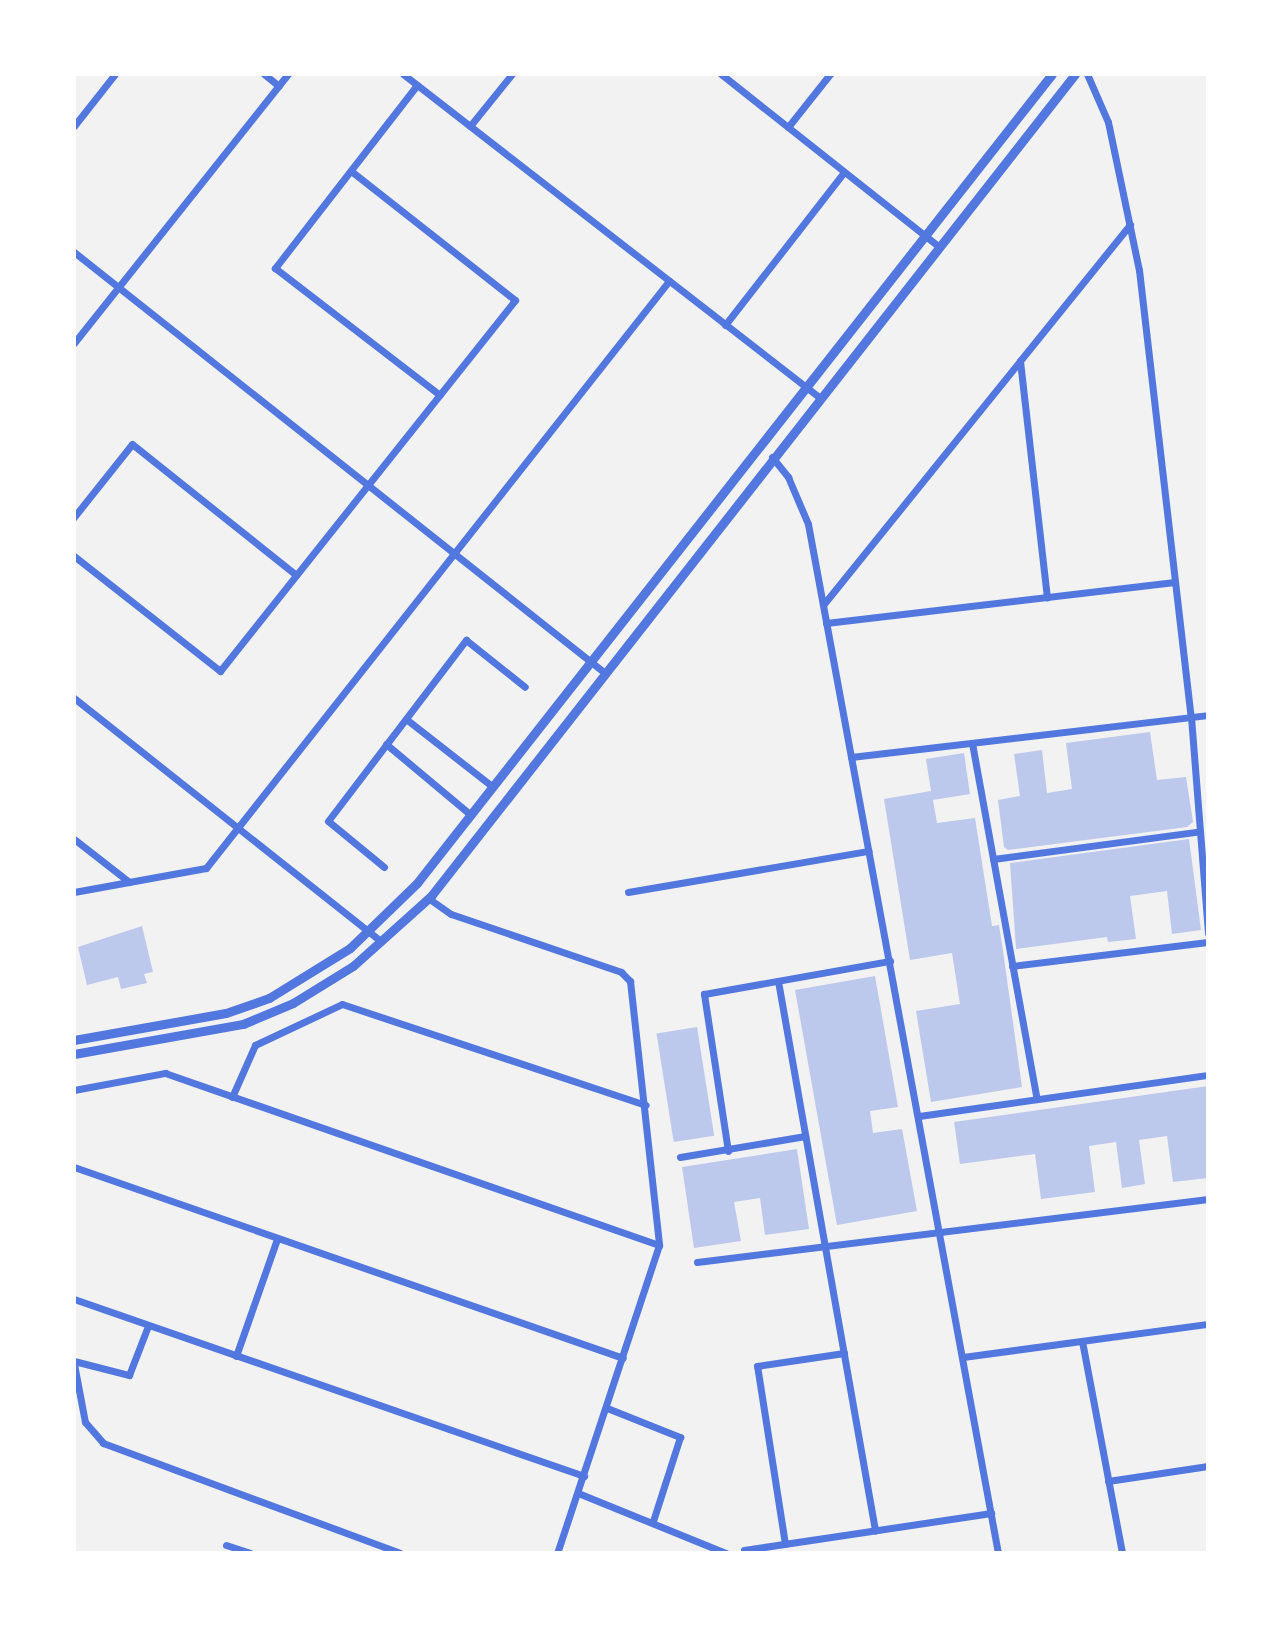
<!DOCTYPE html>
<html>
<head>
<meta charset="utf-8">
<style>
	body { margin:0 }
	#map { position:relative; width:1282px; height:1627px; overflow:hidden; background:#f2f2f2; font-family:"Golos Text",sans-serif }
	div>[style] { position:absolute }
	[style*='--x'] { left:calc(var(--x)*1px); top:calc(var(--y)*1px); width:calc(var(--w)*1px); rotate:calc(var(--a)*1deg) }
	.building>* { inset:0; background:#bdc9ec; transform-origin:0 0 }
	.minor>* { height:7px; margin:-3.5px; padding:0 3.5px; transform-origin:3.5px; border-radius:3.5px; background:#5277de }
	.tertiary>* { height:9px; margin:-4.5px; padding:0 4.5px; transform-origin:4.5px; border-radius:4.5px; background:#5277de }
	span { translate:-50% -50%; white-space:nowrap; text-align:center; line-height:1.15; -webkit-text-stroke:8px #fff; paint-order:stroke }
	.frame { position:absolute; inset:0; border:76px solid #fff; pointer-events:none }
</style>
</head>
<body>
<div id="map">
	<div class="building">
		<i style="clip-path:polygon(1150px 732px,1157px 780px,1186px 777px,1193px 822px,1187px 827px,1008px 850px,1004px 847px,998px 800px,1020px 796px,1014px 754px,1042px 750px,1047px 793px,1072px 789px,1066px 743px)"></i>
		<i style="clip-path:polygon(964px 753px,970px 794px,933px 800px,937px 823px,975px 818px,992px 926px,999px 925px,1003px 951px,1022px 1087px,931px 1102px,916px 1011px,960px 1004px,952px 953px,910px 960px,884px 799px,931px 791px,926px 759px)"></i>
		<i style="clip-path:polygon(1189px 839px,1201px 930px,1172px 934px,1167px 891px,1130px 896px,1136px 939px,1108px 942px,1107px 937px,1016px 949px,1010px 863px)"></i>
		<i style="clip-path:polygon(142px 926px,153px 972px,144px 974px,147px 983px,121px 989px,118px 977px,87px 985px,78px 947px)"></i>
		<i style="clip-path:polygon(875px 976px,898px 1107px,870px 1111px,873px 1133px,902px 1129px,917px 1211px,837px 1225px,795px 990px)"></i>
		<i style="left:697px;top:1027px;width:110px;height:41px;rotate:81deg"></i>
		<i style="clip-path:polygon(1208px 1086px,1208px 1178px,1173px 1182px,1167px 1136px,1139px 1140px,1145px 1184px,1122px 1188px,1116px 1142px,1089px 1146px,1095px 1192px,1041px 1199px,1035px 1154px,960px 1164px,954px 1122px)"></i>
		<i style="clip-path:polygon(797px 1149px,809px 1229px,765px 1235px,760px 1198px,734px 1202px,741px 1241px,694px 1248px,682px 1167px)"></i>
	</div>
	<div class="minor">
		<i style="--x:264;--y:74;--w:19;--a:39"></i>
		<i style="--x:403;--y:74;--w:527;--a:37.83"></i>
		<i style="--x:721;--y:74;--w:275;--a:38.4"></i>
		<i style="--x:1087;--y:74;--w:52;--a:66.4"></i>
		<i style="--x:1108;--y:122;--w:151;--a:78.2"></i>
		<i style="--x:1139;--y:270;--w:450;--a:83.4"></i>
		<i style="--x:1191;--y:717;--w:217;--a:85.5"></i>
		<i style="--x:417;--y:85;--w:232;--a:127.8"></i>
		<i style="--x:275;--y:268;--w:208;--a:37.6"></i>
		<i style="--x:74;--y:126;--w:66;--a:-51.7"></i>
		<i style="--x:470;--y:126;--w:67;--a:-51.1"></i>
		<i style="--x:788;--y:127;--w:68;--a:-51.6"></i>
		<i style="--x:74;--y:252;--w:678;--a:38.41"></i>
		<i style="--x:725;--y:325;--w:194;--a:-52.1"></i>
		<i style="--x:74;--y:343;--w:344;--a:-51.5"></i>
		<i style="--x:1020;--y:361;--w:238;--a:83.5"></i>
		<i style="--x:772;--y:457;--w:26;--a:51"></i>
		<i style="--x:788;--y:477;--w:51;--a:66.9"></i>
		<i style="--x:808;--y:524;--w:1046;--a:79.54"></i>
		<i style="--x:74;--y:517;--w:93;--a:-51.5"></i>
		<i style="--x:132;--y:444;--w:210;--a:38.6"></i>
		<i style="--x:74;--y:556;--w:186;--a:38.2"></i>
		<i style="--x:220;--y:671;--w:474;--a:-51.5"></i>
		<i style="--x:515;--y:300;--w:209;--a:-141.8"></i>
		<i style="--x:823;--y:605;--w:489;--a:-51.1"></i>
		<i style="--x:826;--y:623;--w:351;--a:-6.7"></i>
		<i style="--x:74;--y:698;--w:392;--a:38.4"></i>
		<i style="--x:406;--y:719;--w:110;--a:38"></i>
		<i style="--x:972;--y:743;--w:362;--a:79.7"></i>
		<i style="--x:386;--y:744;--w:111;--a:39.9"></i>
		<i style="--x:851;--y:757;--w:359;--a:-6.7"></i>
		<i style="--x:74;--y:839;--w:70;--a:38"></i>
		<i style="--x:993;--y:859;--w:205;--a:-7.6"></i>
		<i style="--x:384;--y:867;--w:72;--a:-140.6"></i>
		<i style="--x:328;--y:821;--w:228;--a:-52.7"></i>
		<i style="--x:466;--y:640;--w:75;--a:38.5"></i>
		<i style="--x:74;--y:892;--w:134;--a:-10.3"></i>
		<i style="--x:206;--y:868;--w:748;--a:-51.74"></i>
		<i style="--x:628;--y:892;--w:244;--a:-9.7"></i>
		<i style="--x:428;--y:898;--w:28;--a:35"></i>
		<i style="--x:451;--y:914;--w:180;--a:18.8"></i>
		<i style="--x:621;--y:972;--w:13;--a:45"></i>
		<i style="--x:630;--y:981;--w:266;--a:83.7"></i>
		<i style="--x:659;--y:1245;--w:324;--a:108.3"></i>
		<i style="--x:1012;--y:966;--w:197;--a:-7"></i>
		<i style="--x:778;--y:981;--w:558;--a:79.98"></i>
		<i style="--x:74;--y:1090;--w:93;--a:-10.6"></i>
		<i style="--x:165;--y:1073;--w:523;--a:19.2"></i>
		<i style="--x:232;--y:1097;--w:57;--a:-66.1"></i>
		<i style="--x:255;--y:1045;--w:96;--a:-25.2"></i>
		<i style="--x:342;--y:1004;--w:320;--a:18.4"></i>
		<i style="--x:919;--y:1116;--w:292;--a:-8.1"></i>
		<i style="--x:728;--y:1151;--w:159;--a:-98.7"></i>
		<i style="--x:704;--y:994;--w:189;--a:-10.1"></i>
		<i style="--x:680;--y:1157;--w:127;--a:-9.5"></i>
		<i style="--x:74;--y:1167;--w:581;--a:19.18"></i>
		<i style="--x:697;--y:1262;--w:515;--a:-7.03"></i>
		<i style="--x:74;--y:1299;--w:540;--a:19.14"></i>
		<i style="--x:1082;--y:1341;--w:216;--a:79.3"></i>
		<i style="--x:236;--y:1356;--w:124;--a:-70.7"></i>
		<i style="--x:963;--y:1357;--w:247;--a:-7.7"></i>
		<i style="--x:74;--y:1361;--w:57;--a:14.3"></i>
		<i style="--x:129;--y:1375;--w:53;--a:-68.8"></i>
		<i style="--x:74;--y:1364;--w:59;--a:79.3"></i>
		<i style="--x:85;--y:1422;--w:28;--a:49"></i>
		<i style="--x:103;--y:1443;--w:317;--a:20.3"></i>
		<i style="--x:607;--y:1408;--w:79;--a:21.7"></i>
		<i style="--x:680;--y:1437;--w:88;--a:107.8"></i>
		<i style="--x:1108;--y:1481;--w:101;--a:-8.5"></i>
		<i style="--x:578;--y:1493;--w:160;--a:22.1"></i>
		<i style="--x:785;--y:1544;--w:180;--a:-98.9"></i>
		<i style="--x:757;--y:1366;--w:88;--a:-8.5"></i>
		<i style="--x:226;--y:1545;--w:25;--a:18"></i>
		<i style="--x:744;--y:1550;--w:250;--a:-8.5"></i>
	</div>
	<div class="tertiary">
		<i style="--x:74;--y:1040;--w:154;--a:-10.1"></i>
		<i style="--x:226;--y:1013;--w:46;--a:-19.2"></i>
		<i style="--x:269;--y:998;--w:95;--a:-31.7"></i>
		<i style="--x:350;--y:948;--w:93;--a:-44.1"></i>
		<i style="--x:417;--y:883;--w:1028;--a:-51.87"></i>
		<i style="--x:74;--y:1054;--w:172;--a:-10.1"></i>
		<i style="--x:243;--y:1024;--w:54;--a:-22.8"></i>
		<i style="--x:293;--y:1003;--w:70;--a:-31.7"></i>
		<i style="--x:353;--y:966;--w:105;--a:-41.9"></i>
		<i style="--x:431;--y:896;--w:1044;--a:-51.92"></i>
	</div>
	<div class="frame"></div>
</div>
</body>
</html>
